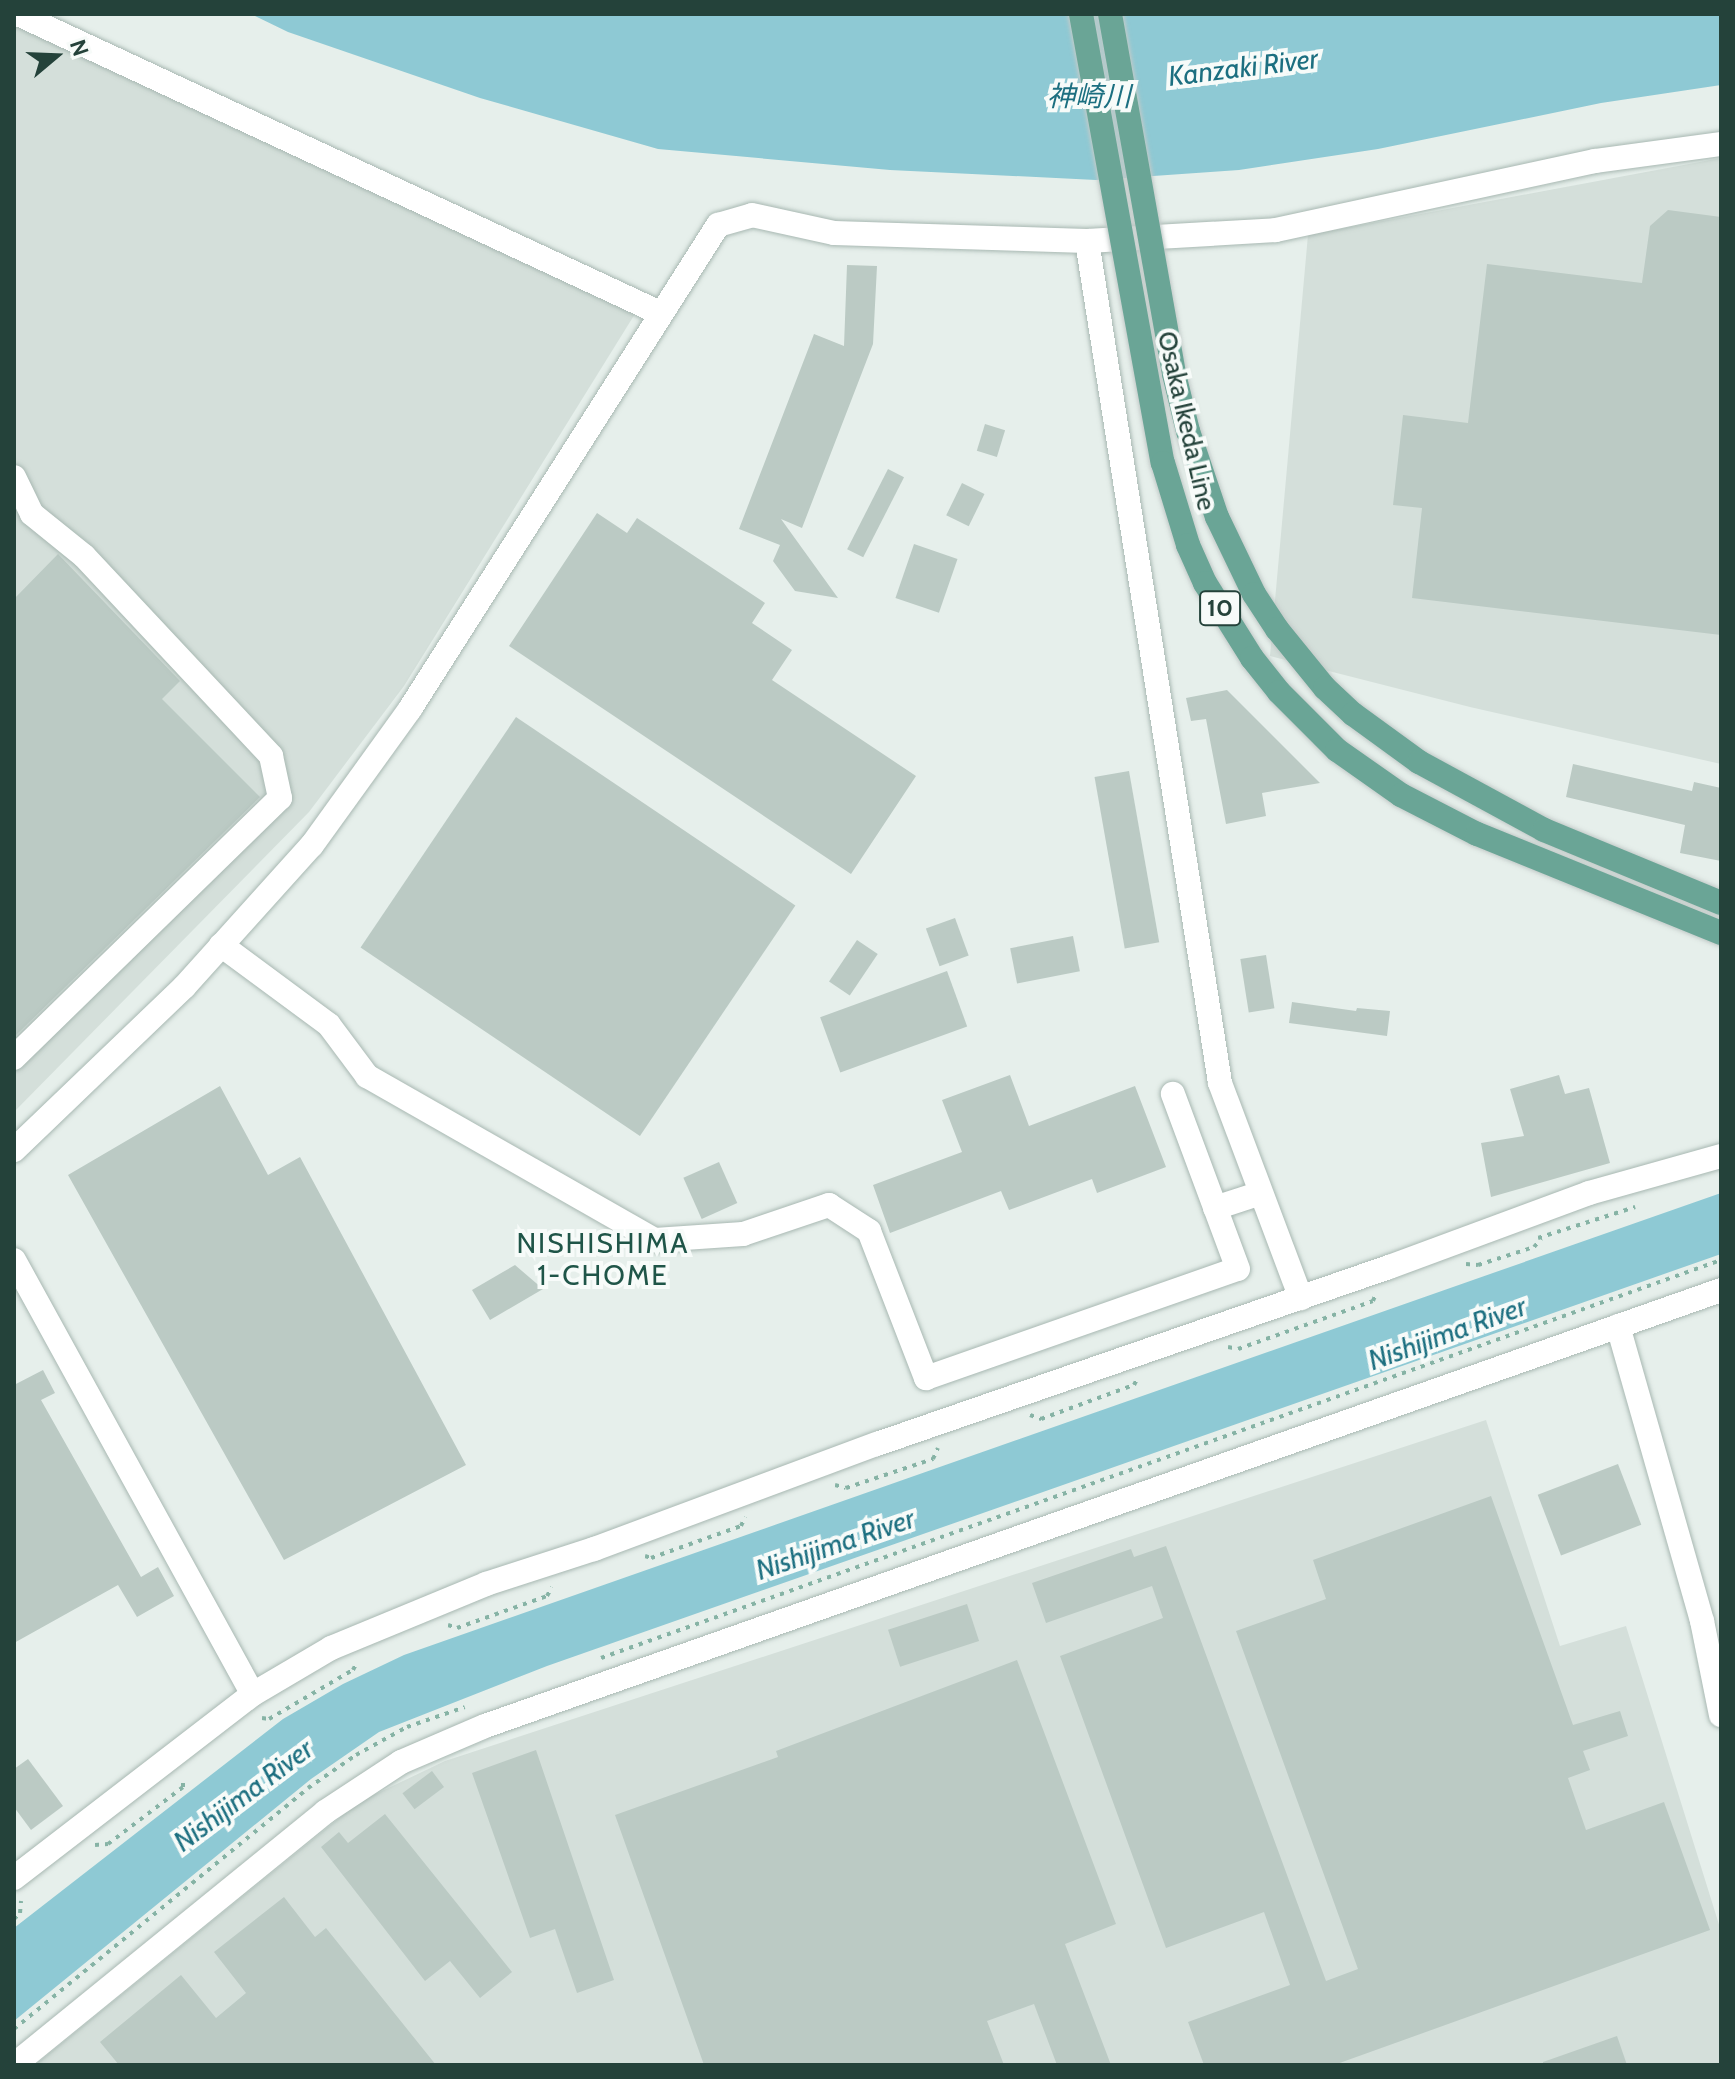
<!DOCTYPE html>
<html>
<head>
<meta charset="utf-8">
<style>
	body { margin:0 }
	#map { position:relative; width:1735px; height:2079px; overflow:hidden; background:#e6efeb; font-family:Cabin,"Noto Sans JP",sans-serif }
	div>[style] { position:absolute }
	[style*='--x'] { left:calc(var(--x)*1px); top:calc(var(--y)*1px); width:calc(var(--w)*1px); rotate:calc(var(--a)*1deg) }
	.built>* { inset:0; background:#d4dfda }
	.water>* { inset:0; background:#8ec9d4 }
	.building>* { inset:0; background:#bbcac4; transform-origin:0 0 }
	.path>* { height:4px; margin-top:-2px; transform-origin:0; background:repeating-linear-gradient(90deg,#86b3a5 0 4px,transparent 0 10px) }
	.roads { filter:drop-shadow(0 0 2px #a8b8b2) drop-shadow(0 0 2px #a8b8b2) }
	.minor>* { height:24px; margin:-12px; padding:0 12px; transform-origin:12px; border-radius:12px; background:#fff }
	.bridges { filter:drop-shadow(0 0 2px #c2cac8) drop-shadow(0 0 2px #c2cac8) }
	.major-bridge>* { height:24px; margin:-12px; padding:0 12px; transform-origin:12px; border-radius:12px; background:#6aa596 }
	span { translate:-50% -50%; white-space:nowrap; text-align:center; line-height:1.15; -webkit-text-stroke:8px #f7fbf9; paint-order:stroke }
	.shield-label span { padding:2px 6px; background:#f7fbf9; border:2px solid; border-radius:6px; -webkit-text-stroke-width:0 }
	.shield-label { font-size:24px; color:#24423a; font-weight:700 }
	.street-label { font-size:26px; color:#24423a }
	.water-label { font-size:28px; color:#1c6f80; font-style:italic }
	.neighbourhood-label { font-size:28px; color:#1f5548; letter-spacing:2px }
	.frame { position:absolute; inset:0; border:16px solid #24423a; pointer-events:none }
	.north { position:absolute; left:16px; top:16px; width:80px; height:80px; -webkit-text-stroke:6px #f7fbf9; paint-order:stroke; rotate:71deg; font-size:22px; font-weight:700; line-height:32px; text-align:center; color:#24423a }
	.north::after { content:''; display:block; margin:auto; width:28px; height:36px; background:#24423a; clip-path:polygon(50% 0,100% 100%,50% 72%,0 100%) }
</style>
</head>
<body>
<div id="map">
	<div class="built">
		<i style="clip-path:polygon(14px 15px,638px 309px,404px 686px,309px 812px,14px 1112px)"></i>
		<i style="clip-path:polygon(1721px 158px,1721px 764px,1470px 707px,1270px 656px,1308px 235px)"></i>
		<i style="clip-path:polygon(1486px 1420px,1560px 1646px,1626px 1626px,1721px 1931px,1721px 2065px,35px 2065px,359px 1802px,445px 1761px)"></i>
	</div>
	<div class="water">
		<i style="clip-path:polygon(251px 14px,1721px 14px,1721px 85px,1601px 103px,1378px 149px,1239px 170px,1096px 180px,890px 170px,658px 149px,480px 98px,288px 32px)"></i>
		<i style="clip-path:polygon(1721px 1193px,1721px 1254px,547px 1666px,379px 1732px,311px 1779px,14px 2021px,14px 1928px,283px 1719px,343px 1684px,404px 1655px)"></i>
	</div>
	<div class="building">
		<i style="clip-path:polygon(1668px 210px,1721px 217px,1721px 635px,1412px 598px,1422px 508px,1393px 505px,1403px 415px,1468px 423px,1487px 264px,1642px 283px,1650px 226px)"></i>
		<i style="clip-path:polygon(847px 265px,877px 266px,873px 344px,802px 528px,781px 519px,838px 598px,795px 591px,773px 561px,780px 545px,739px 529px,814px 334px,844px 346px)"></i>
		<i style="left:985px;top:424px;width:21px;height:28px;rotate:17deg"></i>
		<i style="left:888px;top:469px;width:18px;height:90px;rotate:27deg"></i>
		<i style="left:962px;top:483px;width:25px;height:36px;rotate:26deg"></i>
		<i style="clip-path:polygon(597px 513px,627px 533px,637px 518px,765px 603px,752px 623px,792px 650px,772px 680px,916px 776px,851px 874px,509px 646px)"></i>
		<i style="left:914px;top:544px;width:46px;height:57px;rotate:19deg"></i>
		<i style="clip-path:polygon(58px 554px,180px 681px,162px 699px,260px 797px,14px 1037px,14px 599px)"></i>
		<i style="clip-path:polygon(1227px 690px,1320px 783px,1262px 793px,1266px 816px,1226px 824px,1206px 719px,1191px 721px,1186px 698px)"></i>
		<i style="left:516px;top:717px;width:337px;height:278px;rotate:34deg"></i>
		<i style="clip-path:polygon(1573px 764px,1692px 791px,1694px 782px,1721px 788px,1721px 861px,1680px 853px,1685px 825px,1566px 797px)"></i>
		<i style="left:1129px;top:771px;width:174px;height:35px;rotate:80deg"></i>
		<i style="left:955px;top:918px;width:40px;height:31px;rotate:70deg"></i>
		<i style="left:1073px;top:936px;width:36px;height:64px;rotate:79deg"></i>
		<i style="left:857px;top:940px;width:25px;height:50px;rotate:34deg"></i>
		<i style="left:1266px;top:955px;width:54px;height:26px;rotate:81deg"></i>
		<i style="left:947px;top:971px;width:59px;height:135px;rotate:70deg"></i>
		<i style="clip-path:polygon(1292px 1002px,1356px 1011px,1357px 1008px,1390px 1011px,1387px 1036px,1289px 1023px)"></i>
		<i style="clip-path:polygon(1010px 1075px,1029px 1126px,1135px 1086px,1166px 1167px,1097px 1193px,1092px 1179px,1009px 1210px,1001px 1191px,890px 1233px,873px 1185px,962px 1152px,942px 1100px)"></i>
		<i style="clip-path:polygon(1559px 1075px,1565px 1094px,1589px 1088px,1610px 1163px,1491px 1197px,1481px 1143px,1524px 1136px,1510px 1089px)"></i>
		<i style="clip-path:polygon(220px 1086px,268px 1175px,300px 1157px,466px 1465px,284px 1560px,68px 1175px)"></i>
		<i style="left:719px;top:1162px;width:45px;height:39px;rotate:66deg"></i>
		<i style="clip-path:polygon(515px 1265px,543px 1289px,490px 1320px,472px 1290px)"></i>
		<i style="clip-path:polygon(43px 1370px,55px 1393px,41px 1400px,141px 1577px,158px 1567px,174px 1596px,137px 1617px,118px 1585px,14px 1643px,14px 1385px)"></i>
		<i style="left:1618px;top:1464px;width:65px;height:86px;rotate:69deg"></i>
		<i style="clip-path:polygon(1491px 1496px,1573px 1725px,1620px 1711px,1628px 1736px,1583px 1751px,1590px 1770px,1568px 1778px,1586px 1830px,1664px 1802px,1710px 1930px,1334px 2065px,1204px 2065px,1188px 2022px,1290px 1985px,1264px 1912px,1166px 1948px,1060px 1656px,1163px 1618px,1152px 1586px,1046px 1623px,1032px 1583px,1131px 1549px,1134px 1557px,1166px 1546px,1326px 1981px,1358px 1969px,1236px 1631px,1326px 1599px,1313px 1560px)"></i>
		<i style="left:967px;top:1604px;width:39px;height:83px;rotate:72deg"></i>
		<i style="clip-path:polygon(1017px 1660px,1116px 1924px,1065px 1944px,1111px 2065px,1057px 2065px,1034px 2004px,987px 2021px,1004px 2065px,704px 2065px,615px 1815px,778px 1757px,776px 1751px)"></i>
		<i style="clip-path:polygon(536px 1750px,614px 1980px,577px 1993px,555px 1929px,530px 1938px,472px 1773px)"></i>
		<i style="clip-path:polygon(28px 1759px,63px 1806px,31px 1830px,14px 1807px,14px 1769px)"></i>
		<i style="left:432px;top:1771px;width:20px;height:37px;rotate:53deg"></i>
		<i style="clip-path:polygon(385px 1814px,512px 1972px,480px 1998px,450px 1961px,425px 1981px,321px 1847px,339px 1832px,348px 1843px)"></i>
		<i style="clip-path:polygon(284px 1897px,315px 1937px,326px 1928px,436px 2065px,119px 2065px,100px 2042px,181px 1975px,216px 2018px,246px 1993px,214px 1952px)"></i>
		<i style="clip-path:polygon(1617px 2036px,1627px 2065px,1543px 2065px,1543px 2062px)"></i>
	</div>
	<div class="path">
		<i style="--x:1538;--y:1238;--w:102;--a:-17.7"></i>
		<i style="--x:1466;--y:1264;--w:12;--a:5"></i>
		<i style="--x:1478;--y:1265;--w:59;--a:-17.8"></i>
		<i style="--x:1534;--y:1247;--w:11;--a:-49"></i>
		<i style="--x:1228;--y:1347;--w:10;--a:11"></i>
		<i style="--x:1238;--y:1349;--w:143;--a:-19.6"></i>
		<i style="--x:1373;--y:1301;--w:5;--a:-68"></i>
		<i style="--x:1030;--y:1415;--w:12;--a:20"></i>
		<i style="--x:1041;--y:1419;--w:99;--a:-20.1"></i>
		<i style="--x:1134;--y:1385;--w:9;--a:-63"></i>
		<i style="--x:835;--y:1485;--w:11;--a:15"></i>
		<i style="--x:846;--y:1488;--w:92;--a:-18.4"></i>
		<i style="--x:933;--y:1459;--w:12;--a:-66"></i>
		<i style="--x:645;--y:1556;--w:6;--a:18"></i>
		<i style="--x:651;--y:1558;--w:96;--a:-19.6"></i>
		<i style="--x:741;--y:1526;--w:10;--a:-66"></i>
		<i style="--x:448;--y:1625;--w:9;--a:18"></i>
		<i style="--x:457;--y:1628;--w:96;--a:-19.6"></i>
		<i style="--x:547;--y:1596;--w:10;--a:-61"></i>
		<i style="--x:601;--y:1658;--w:1189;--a:-19.56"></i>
		<i style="--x:262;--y:1718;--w:7;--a:8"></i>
		<i style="--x:269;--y:1719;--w:97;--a:-30.3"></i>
		<i style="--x:353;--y:1670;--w:7;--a:-63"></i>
		<i style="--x:95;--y:1845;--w:13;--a:-4"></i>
		<i style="--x:108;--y:1844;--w:94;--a:-37.2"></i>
		<i style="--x:183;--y:1787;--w:10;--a:-90"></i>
		<i style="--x:14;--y:1919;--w:8;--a:-45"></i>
		<i style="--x:20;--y:1913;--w:12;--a:-85"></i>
		<i style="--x:14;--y:2029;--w:380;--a:-39.3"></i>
		<i style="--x:308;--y:1788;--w:58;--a:-34.5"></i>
		<i style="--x:356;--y:1755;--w:58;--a:-28.8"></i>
		<i style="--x:407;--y:1727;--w:61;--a:-19"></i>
	</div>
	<div class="roads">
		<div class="minor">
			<i style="--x:18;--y:14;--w:708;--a:24.97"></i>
			<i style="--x:1087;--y:241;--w:852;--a:81.02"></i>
			<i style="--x:1220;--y:1083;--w:230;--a:69.4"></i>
			<i style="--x:14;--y:477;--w:41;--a:64.1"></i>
			<i style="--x:32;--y:514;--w:67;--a:38.9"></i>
			<i style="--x:84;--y:556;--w:274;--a:46.9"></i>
			<i style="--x:271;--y:756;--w:43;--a:77.9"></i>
			<i style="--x:280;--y:798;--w:372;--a:135.7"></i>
			<i style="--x:221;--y:945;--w:134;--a:36.5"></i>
			<i style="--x:329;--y:1025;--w:64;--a:53.3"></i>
			<i style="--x:367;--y:1076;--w:331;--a:29.7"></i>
			<i style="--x:655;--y:1240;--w:88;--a:-3.9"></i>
			<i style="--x:743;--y:1234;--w:91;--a:-18.6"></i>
			<i style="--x:829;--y:1205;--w:48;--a:33"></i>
			<i style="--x:869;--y:1231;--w:158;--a:68.8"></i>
			<i style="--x:926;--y:1378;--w:330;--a:-19.3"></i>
			<i style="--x:1238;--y:1269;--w:187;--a:-110.4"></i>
			<i style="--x:14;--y:1150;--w:236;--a:-43.8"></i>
			<i style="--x:184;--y:987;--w:191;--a:-48"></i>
			<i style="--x:312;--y:845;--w:168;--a:-54.2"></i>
			<i style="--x:410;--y:709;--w:574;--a:-57.53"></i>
			<i style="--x:718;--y:225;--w:35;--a:-16"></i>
			<i style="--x:752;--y:215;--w:84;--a:12.4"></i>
			<i style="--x:834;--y:233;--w:253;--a:1.8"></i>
			<i style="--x:1087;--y:241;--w:189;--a:-3.3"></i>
			<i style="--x:1276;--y:230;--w:326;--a:-12.2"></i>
			<i style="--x:1595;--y:161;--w:127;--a:-7.7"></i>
			<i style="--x:1215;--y:1208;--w:48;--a:-18.1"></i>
			<i style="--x:14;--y:1260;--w:495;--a:61.2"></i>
			<i style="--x:1618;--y:1326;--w:307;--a:74.1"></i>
			<i style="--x:1702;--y:1621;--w:96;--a:78.6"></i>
			<i style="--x:14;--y:1878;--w:302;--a:-37.6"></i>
			<i style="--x:253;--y:1694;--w:91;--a:-30.5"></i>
			<i style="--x:331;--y:1648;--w:168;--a:-22.4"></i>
			<i style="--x:486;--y:1584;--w:114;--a:-18"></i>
			<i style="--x:594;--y:1549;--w:302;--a:-20.4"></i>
			<i style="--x:877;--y:1444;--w:542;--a:-19.07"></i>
			<i style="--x:1389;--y:1267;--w:213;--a:-20.3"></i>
			<i style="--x:1589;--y:1193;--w:137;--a:-15.7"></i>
			<i style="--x:14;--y:2065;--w:401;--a:-39.1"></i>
			<i style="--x:325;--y:1812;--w:91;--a:-33.3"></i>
			<i style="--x:401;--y:1762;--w:91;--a:-23.2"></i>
			<i style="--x:485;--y:1726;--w:1311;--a:-19.43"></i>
		</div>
	</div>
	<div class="bridges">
		<div class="major-bridge">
			<i style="--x:1081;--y:14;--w:456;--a:79.7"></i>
			<i style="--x:1163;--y:463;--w:86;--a:73"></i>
			<i style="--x:1188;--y:545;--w:42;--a:65.9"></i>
			<i style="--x:1205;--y:583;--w:89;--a:57.9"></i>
			<i style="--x:1252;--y:658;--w:43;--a:51.5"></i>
			<i style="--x:1279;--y:692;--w:82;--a:45"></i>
			<i style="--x:1337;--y:750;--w:78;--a:35.1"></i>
			<i style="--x:1401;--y:795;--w:85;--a:27.2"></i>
			<i style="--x:1477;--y:834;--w:263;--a:22.1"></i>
			<i style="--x:1110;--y:14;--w:366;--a:79.9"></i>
			<i style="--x:1174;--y:374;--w:59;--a:76.2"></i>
			<i style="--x:1188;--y:431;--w:91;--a:71.4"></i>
			<i style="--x:1217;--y:517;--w:85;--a:64.3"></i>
			<i style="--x:1254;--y:594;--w:42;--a:56.7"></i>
			<i style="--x:1277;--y:629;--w:76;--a:50.9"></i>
			<i style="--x:1325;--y:688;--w:38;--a:43"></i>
			<i style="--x:1353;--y:714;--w:82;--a:36"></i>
			<i style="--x:1419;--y:762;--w:142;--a:28.5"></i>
			<i style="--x:1544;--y:830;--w:191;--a:22.4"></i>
		</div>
	</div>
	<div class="shield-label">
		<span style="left:1220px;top:608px">10</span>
	</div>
	<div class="street-label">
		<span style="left:1186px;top:421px;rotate:77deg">Osaka Ikeda Line</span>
	</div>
	<div class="water-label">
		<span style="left:1243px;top:67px;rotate:-7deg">Kanzaki River</span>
		<span style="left:1089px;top:96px">神崎川</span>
		<span style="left:1447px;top:1333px;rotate:-20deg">Nishijima River</span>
		<span style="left:835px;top:1544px;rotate:-19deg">Nishijima River</span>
		<span style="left:243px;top:1795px;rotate:-37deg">Nishijima River</span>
	</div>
	<div class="neighbourhood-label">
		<span style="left:603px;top:1259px">NISHISHIMA<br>1-CHOME</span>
	</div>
	<div class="frame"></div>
	<div class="north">N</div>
</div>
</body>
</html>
